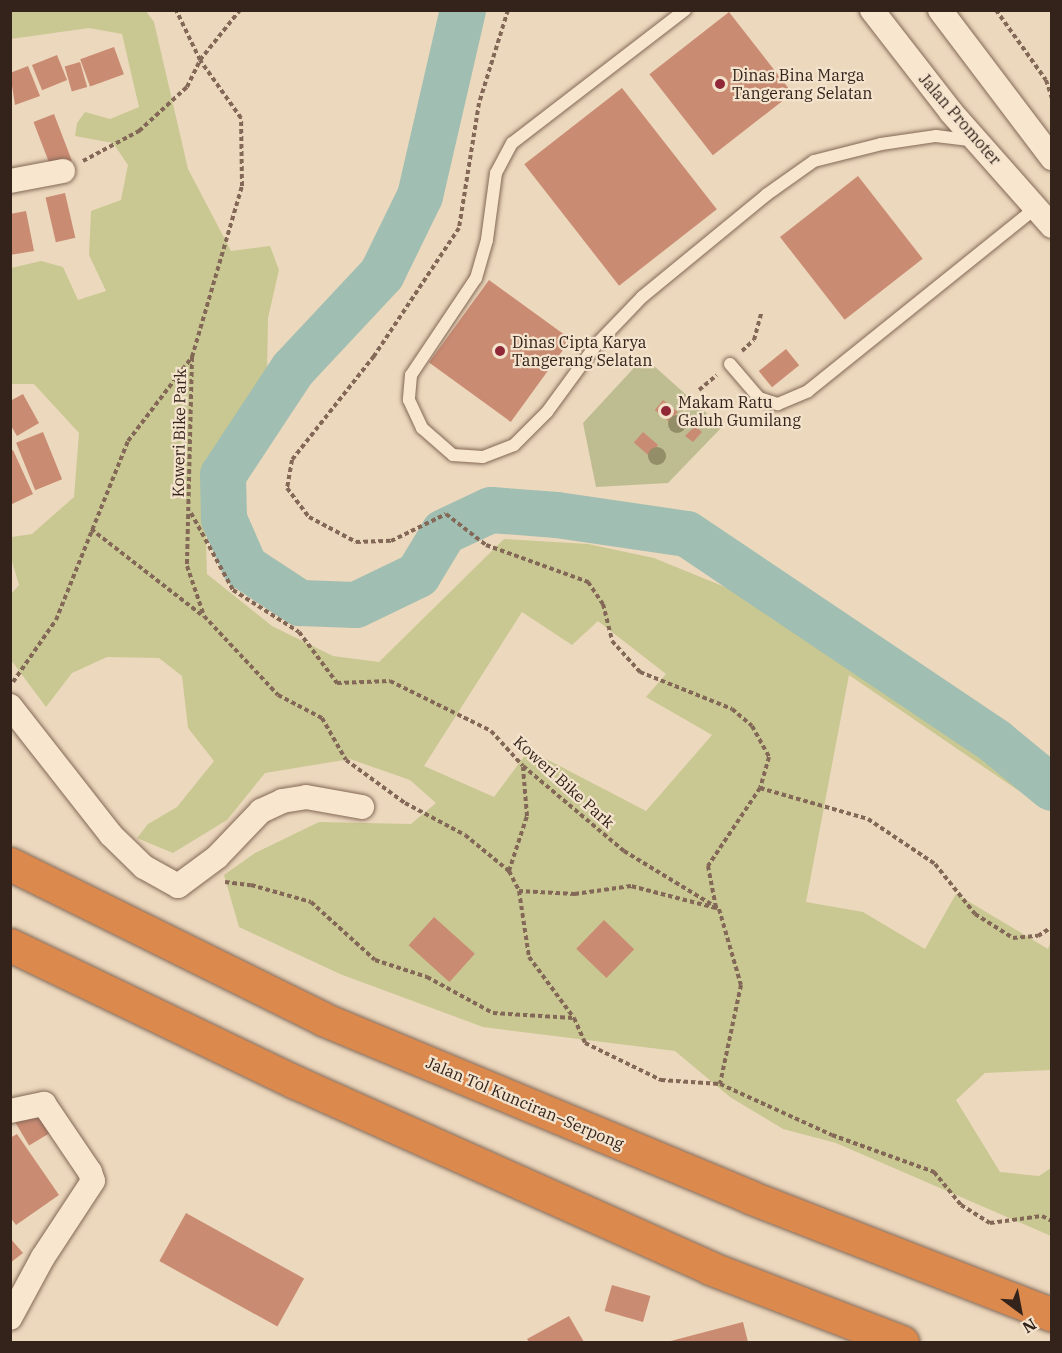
<!DOCTYPE html>
<html>
<head>
<meta charset="utf-8">
<style>
	body { margin:0 }
	#map { position:relative; width:1062px; height:1353px; overflow:hidden; background:#ecd8bd; font-family:"IBM Plex Serif",serif }
	div>[style] { position:absolute }
	[style*='--x'] { left:calc(var(--x)*1px); top:calc(var(--y)*1px); width:calc(var(--w)*1px); rotate:calc(var(--a)*1deg) }
	.green>* { inset:0; background:#c9c892 }
	.cemetery>* { inset:0; background:#bebd91 }
	.river>* { height:46px; margin:-23px; padding:0 23px; transform-origin:23px; border-radius:23px; background:#a0beb1 }
	.building>* { inset:0; background:#ca8b73; transform-origin:0 0 }
	.path>* { height:4px; margin-top:-2px; transform-origin:0; background:repeating-linear-gradient(90deg,#836857 0 4.5px,transparent 0 7.5px) }
	.roads { filter:drop-shadow(0 0 2px #836857) drop-shadow(0 0 2px #836857) }
	.lane>* { height:12px; margin:-6px; padding:0 6px; transform-origin:6px; border-radius:6px; background:#f8e6cf }
	.street>* { height:24px; margin:-12px; padding:0 12px; transform-origin:12px; border-radius:12px; background:#f8e6cf }
	.highway>* { height:33px; margin:-16.5px; padding:0 16.5px; transform-origin:16.5px; border-radius:16.5px; background:#dc894d }
	.trees>* { width:18px; height:18px; margin:-9px; border-radius:50%; background:#938d68 }
	.dots>* { width:16px; height:16px; translate:-50% -50%; box-sizing:border-box; border:3px solid #f4e3cc; border-radius:50% }
	span { translate:-50% -50%; white-space:nowrap; text-align:center; line-height:1.15; -webkit-text-stroke:4.5px #f4e3cc; paint-order:stroke }
	.poi-label { font-size:16px; color:#33231b }
	.left { translate:0 -50%; text-align:left }
	.street-label { font-size:16px; color:#33231b }
	.frame { position:absolute; inset:0; border:12px solid #33231b; pointer-events:none }
	.north { position:absolute; left:990px; top:1281px; width:60px; height:60px; -webkit-text-stroke:4px #f4e3cc; paint-order:stroke; rotate:148deg; font-size:16px; font-weight:700; line-height:24px; text-align:center; color:#33231b }
	.north::after { content:''; display:block; margin:auto; width:21px; height:27px; background:#33231b; clip-path:polygon(50% 0,100% 100%,50% 72%,0 100%) }
</style>
</head>
<body>
<div id="map">
	<div class="green">
		<i style="clip-path:polygon(evenodd,11px 11px,146px 11px,154px 22px,188px 169px,231px 251px,270px 246px,279px 270px,268px 318px,267px 374px,217px 444px,204px 481px,207px 574px,272px 626px,333px 656px,379px 662px,504px 539px,588px 544px,654px 558px,769px 605px,1051px 801px,1051px 808px,1016px 789px,849px 675px,806px 902px,863px 912px,925px 949px,956px 894px,1048px 949px,1051px 941px,1051px 1070px,985px 1073px,956px 1100px,1000px 1172px,1039px 1176px,1051px 1168px,1051px 1236px,836px 1143px,783px 1129px,730px 1097px,675px 1051px,483px 1027px,340px 974px,239px 927px,224px 875px,255px 853px,319px 822px,411px 824px,436px 803px,410px 780px,350px 759px,265px 773px,227px 820px,173px 853px,137px 838px,148px 824px,177px 807px,214px 761px,188px 728px,182px 676px,159px 658px,107px 657px,72px 673px,46px 707px,11px 660px,11px 594px,19px 585px,11px 558px,12px 537px,32px 534px,74px 497px,79px 433px,34px 384px,11px 384px,11px 268px,41px 261px,63px 267px,78px 300px,106px 291px,89px 255px,91px 211px,121px 200px,128px 165px,113px 143px,75px 136px,77px 123px,85px 112px,110px 119px,139px 107px,122px 34px,89px 28px,11px 39px,11px 11px,522px 612px,572px 645px,598px 621px,666px 674px,646px 697px,712px 735px,646px 811px,529px 750px,494px 797px,424px 766px,522px 612px)"></i>
	</div>
	<div class="cemetery">
		<i style="clip-path:polygon(644px 357px,722px 427px,668px 483px,596px 487px,583px 423px)"></i>
	</div>
	<div class="river">
		<i style="--x:463;--y:10;--w:191;--a:103"></i>
		<i style="--x:420;--y:196;--w:87;--a:116"></i>
		<i style="--x:382;--y:274;--w:130;--a:133.1"></i>
		<i style="--x:293;--y:369;--w:127;--a:123.4"></i>
		<i style="--x:223;--y:475;--w:44;--a:88.7"></i>
		<i style="--x:224;--y:519;--w:52;--a:66.4"></i>
		<i style="--x:245;--y:567;--w:66;--a:33.2"></i>
		<i style="--x:300;--y:603;--w:56;--a:2"></i>
		<i style="--x:356;--y:605;--w:69;--a:-25.8"></i>
		<i style="--x:418;--y:575;--w:50;--a:-58.8"></i>
		<i style="--x:444;--y:532;--w:52;--a:-25.1"></i>
		<i style="--x:491;--y:510;--w:66;--a:4.3"></i>
		<i style="--x:557;--y:515;--w:131;--a:8.3"></i>
		<i style="--x:687;--y:534;--w:372;--a:33.9"></i>
		<i style="--x:996;--y:742;--w:72;--a:39.4"></i>
	</div>
	<div class="building">
		<i style="left:729px;top:12px;width:103px;height:101px;rotate:52deg"></i>
		<i style="left:114px;top:47px;width:29px;height:36px;rotate:70deg"></i>
		<i style="left:57px;top:55px;width:27px;height:27px;rotate:68deg"></i>
		<i style="left:80px;top:62px;width:26px;height:16px;rotate:74deg"></i>
		<i style="clip-path:polygon(28px 66px,40px 96px,15px 105px,10px 73px)"></i>
		<i style="left:622px;top:88px;width:154px;height:124px;rotate:52deg"></i>
		<i style="left:54px;top:114px;width:50px;height:22px;rotate:69deg"></i>
		<i style="left:858px;top:176px;width:105px;height:99px;rotate:52deg"></i>
		<i style="left:65px;top:193px;width:46px;height:20px;rotate:77deg"></i>
		<i style="clip-path:polygon(26px 211px,34px 251px,10px 255px,10px 214px)"></i>
		<i style="left:489px;top:280px;width:101px;height:102px;rotate:36deg"></i>
		<i style="left:786px;top:349px;width:21px;height:35px;rotate:51deg"></i>
		<i style="clip-path:polygon(23px 394px,39px 423px,17px 436px,10px 424px,10px 401px)"></i>
		<i style="left:663px;top:400px;width:19px;height:13px;rotate:39deg"></i>
		<i style="clip-path:polygon(695px 426px,702px 432px,693px 442px,685px 436px)"></i>
		<i style="left:43px;top:432px;width:51px;height:29px;rotate:68deg"></i>
		<i style="left:643px;top:432px;width:20px;height:14px;rotate:41deg"></i>
		<i style="clip-path:polygon(13px 450px,33px 494px,10px 505px,10px 451px)"></i>
		<i style="left:434px;top:917px;width:55px;height:38px;rotate:42deg"></i>
		<i style="left:604px;top:920px;width:42px;height:40px;rotate:44deg"></i>
		<i style="left:38px;top:1104px;width:31px;height:29px;rotate:59deg"></i>
		<i style="clip-path:polygon(17px 1134px,59px 1195px,16px 1225px,10px 1217px,10px 1138px)"></i>
		<i style="left:186px;top:1213px;width:135px;height:55px;rotate:29deg"></i>
		<i style="clip-path:polygon(10px 1238px,23px 1253px,10px 1263px)"></i>
		<i style="left:612px;top:1285px;width:40px;height:27px;rotate:16deg"></i>
		<i style="clip-path:polygon(569px 1316px,584px 1342px,529px 1342px,527px 1339px)"></i>
		<i style="clip-path:polygon(743px 1322px,748px 1342px,667px 1342px)"></i>
	</div>
	<div class="path">
		<i style="--x:508;--y:10;--w:97;--a:107.3"></i>
		<i style="--x:479;--y:103;--w:127;--a:99.1"></i>
		<i style="--x:459;--y:228;--w:154;--a:123.6"></i>
		<i style="--x:374;--y:356;--w:132;--a:128.3"></i>
		<i style="--x:292;--y:460;--w:28;--a:100"></i>
		<i style="--x:287;--y:488;--w:36;--a:53"></i>
		<i style="--x:309;--y:517;--w:53;--a:28"></i>
		<i style="--x:356;--y:542;--w:35;--a:-2"></i>
		<i style="--x:391;--y:541;--w:61;--a:-26.1"></i>
		<i style="--x:446;--y:514;--w:51;--a:37.8"></i>
		<i style="--x:486;--y:545;--w:109;--a:19.9"></i>
		<i style="--x:588;--y:582;--w:27;--a:56"></i>
		<i style="--x:603;--y:604;--w:38;--a:76"></i>
		<i style="--x:612;--y:641;--w:42;--a:47.9"></i>
		<i style="--x:640;--y:672;--w:99;--a:21.9"></i>
		<i style="--x:732;--y:709;--w:26;--a:40"></i>
		<i style="--x:752;--y:726;--w:35;--a:61"></i>
		<i style="--x:769;--y:757;--w:32;--a:106"></i>
		<i style="--x:760;--y:788;--w:94;--a:123.7"></i>
		<i style="--x:708;--y:866;--w:43;--a:79.2"></i>
		<i style="--x:716;--y:908;--w:88;--a:-165.5"></i>
		<i style="--x:631;--y:886;--w:57;--a:171.9"></i>
		<i style="--x:575;--y:894;--w:56;--a:-176.9"></i>
		<i style="--x:996;--y:10;--w:86;--a:54.5"></i>
		<i style="--x:1046;--y:80;--w:19;--a:72"></i>
		<i style="--x:83;--y:161;--w:64;--a:-28.2"></i>
		<i style="--x:139;--y:131;--w:65;--a:-42.5"></i>
		<i style="--x:187;--y:87;--w:30;--a:-64"></i>
		<i style="--x:200;--y:60;--w:64;--a:-51.3"></i>
		<i style="--x:742;--y:351;--w:16;--a:-43"></i>
		<i style="--x:754;--y:340;--w:28;--a:-75"></i>
		<i style="--x:192;--y:357;--w:209;--a:91.4"></i>
		<i style="--x:187;--y:566;--w:53;--a:71.2"></i>
		<i style="--x:204;--y:616;--w:108;--a:46.9"></i>
		<i style="--x:278;--y:695;--w:50;--a:27.6"></i>
		<i style="--x:322;--y:718;--w:48;--a:60.3"></i>
		<i style="--x:346;--y:760;--w:73;--a:36.1"></i>
		<i style="--x:405;--y:803;--w:68;--a:28.1"></i>
		<i style="--x:465;--y:835;--w:57;--a:39.3"></i>
		<i style="--x:509;--y:871;--w:22;--a:63"></i>
		<i style="--x:519;--y:891;--w:67;--a:81.4"></i>
		<i style="--x:529;--y:957;--w:76;--a:53.6"></i>
		<i style="--x:574;--y:1018;--w:27;--a:66"></i>
		<i style="--x:585;--y:1043;--w:85;--a:26"></i>
		<i style="--x:661;--y:1080;--w:59;--a:3.9"></i>
		<i style="--x:720;--y:1084;--w:123;--a:24.5"></i>
		<i style="--x:832;--y:1135;--w:109;--a:19.9"></i>
		<i style="--x:934;--y:1172;--w:43;--a:50.7"></i>
		<i style="--x:961;--y:1205;--w:34;--a:32"></i>
		<i style="--x:990;--y:1223;--w:52;--a:-7.7"></i>
		<i style="--x:1042;--y:1216;--w:11;--a:27"></i>
		<i style="--x:699;--y:390;--w:23;--a:-40"></i>
		<i style="--x:191;--y:513;--w:88;--a:61.4"></i>
		<i style="--x:233;--y:590;--w:78;--a:32.5"></i>
		<i style="--x:299;--y:632;--w:64;--a:53.3"></i>
		<i style="--x:337;--y:683;--w:53;--a:-2.2"></i>
		<i style="--x:390;--y:681;--w:113;--a:26.3"></i>
		<i style="--x:491;--y:731;--w:47;--a:47.6"></i>
		<i style="--x:523;--y:766;--w:132;--a:40.1"></i>
		<i style="--x:624;--y:851;--w:111;--a:31.4"></i>
		<i style="--x:719;--y:909;--w:79;--a:73.9"></i>
		<i style="--x:741;--y:985;--w:101;--a:102"></i>
		<i style="--x:91;--y:529;--w:140;--a:37.8"></i>
		<i style="--x:13;--y:682;--w:75;--a:-55.3"></i>
		<i style="--x:56;--y:620;--w:193;--a:-68.1"></i>
		<i style="--x:128;--y:441;--w:106;--a:-52.7"></i>
		<i style="--x:192;--y:357;--w:178;--a:-73.7"></i>
		<i style="--x:242;--y:186;--w:68;--a:-90.8"></i>
		<i style="--x:241;--y:118;--w:71;--a:-125.3"></i>
		<i style="--x:200;--y:60;--w:55;--a:-115.6"></i>
		<i style="--x:760;--y:788;--w:112;--a:16"></i>
		<i style="--x:868;--y:819;--w:81;--a:33.9"></i>
		<i style="--x:935;--y:864;--w:64;--a:51.3"></i>
		<i style="--x:975;--y:914;--w:45;--a:32.3"></i>
		<i style="--x:1013;--y:938;--w:25;--a:-5"></i>
		<i style="--x:1038;--y:936;--w:17;--a:-33"></i>
		<i style="--x:509;--y:871;--w:58;--a:-71.9"></i>
		<i style="--x:527;--y:816;--w:49;--a:-94.7"></i>
		<i style="--x:225;--y:882;--w:26;--a:7"></i>
		<i style="--x:251;--y:885;--w:62;--a:15.8"></i>
		<i style="--x:311;--y:902;--w:86;--a:42.2"></i>
		<i style="--x:375;--y:960;--w:55;--a:18.1"></i>
		<i style="--x:427;--y:977;--w:75;--a:28.6"></i>
		<i style="--x:493;--y:1013;--w:80;--a:3.6"></i>
	</div>
	<div class="roads">
		<div class="lane">
			<i style="--x:685;--y:10;--w:218;--a:142.4"></i>
			<i style="--x:512;--y:143;--w:34;--a:118"></i>
			<i style="--x:496;--y:173;--w:68;--a:97.7"></i>
			<i style="--x:487;--y:240;--w:40;--a:106"></i>
			<i style="--x:476;--y:278;--w:117;--a:123.8"></i>
			<i style="--x:411;--y:375;--w:25;--a:95"></i>
			<i style="--x:409;--y:400;--w:31;--a:65"></i>
			<i style="--x:422;--y:428;--w:41;--a:41.1"></i>
			<i style="--x:453;--y:455;--w:30;--a:4"></i>
			<i style="--x:483;--y:457;--w:33;--a:-21"></i>
			<i style="--x:514;--y:445;--w:47;--a:-45"></i>
			<i style="--x:547;--y:412;--w:83;--a:-53.8"></i>
			<i style="--x:596;--y:345;--w:66;--a:-46.2"></i>
			<i style="--x:642;--y:297;--w:161;--a:-39.4"></i>
			<i style="--x:766;--y:195;--w:59;--a:-35.3"></i>
			<i style="--x:814;--y:161;--w:69;--a:-14.2"></i>
			<i style="--x:881;--y:144;--w:56;--a:-8.3"></i>
			<i style="--x:936;--y:136;--w:38;--a:7"></i>
			<i style="--x:730;--y:364;--w:45;--a:49.5"></i>
			<i style="--x:759;--y:398;--w:20;--a:18"></i>
			<i style="--x:778;--y:404;--w:33;--a:-23"></i>
			<i style="--x:808;--y:391;--w:292;--a:-38.8"></i>
		</div>
		<div class="street">
			<i style="--x:872;--y:10;--w:129;--a:52.2"></i>
			<i style="--x:951;--y:112;--w:152;--a:48.5"></i>
			<i style="--x:940;--y:10;--w:186;--a:52.9"></i>
			<i style="--x:10;--y:181;--w:54;--a:-10.7"></i>
			<i style="--x:10;--y:706;--w:164;--a:51.9"></i>
			<i style="--x:111;--y:835;--w:46;--a:44.1"></i>
			<i style="--x:144;--y:867;--w:39;--a:29"></i>
			<i style="--x:178;--y:886;--w:49;--a:-36.6"></i>
			<i style="--x:217;--y:857;--w:64;--a:-46.3"></i>
			<i style="--x:261;--y:811;--w:23;--a:-25"></i>
			<i style="--x:282;--y:801;--w:24;--a:-9"></i>
			<i style="--x:306;--y:797;--w:57;--a:10.1"></i>
			<i style="--x:10;--y:1111;--w:35;--a:-12"></i>
			<i style="--x:44;--y:1104;--w:82;--a:55.9"></i>
			<i style="--x:90;--y:1172;--w:9;--a:72"></i>
			<i style="--x:93;--y:1181;--w:91;--a:123.3"></i>
			<i style="--x:43;--y:1257;--w:69;--a:118.4"></i>
		</div>
		<div class="highway">
			<i style="--x:10;--y:864;--w:349;--a:26.3"></i>
			<i style="--x:323;--y:1019;--w:463;--a:22.6"></i>
			<i style="--x:750;--y:1197;--w:324;--a:21.3"></i>
			<i style="--x:10;--y:945;--w:316;--a:25.7"></i>
			<i style="--x:295;--y:1082;--w:455;--a:24.1"></i>
			<i style="--x:710;--y:1268;--w:206;--a:21.1"></i>
		</div>
	</div>
	<div class="trees">
		<i style="left:677px;top:424px"></i>
		<i style="left:657px;top:456px"></i>
	</div>
	<div class="dots">
		<i style="left:720px;top:84px;background:#912837"></i>
		<i style="left:500px;top:351px;background:#912837"></i>
		<i style="left:666px;top:411px;background:#912837"></i>
	</div>
	<div class="poi-label">
		<span class="left" style="left:732px;top:84px">Dinas Bina Marga<br>Tangerang Selatan</span>
		<span class="left" style="left:512px;top:351px">Dinas Cipta Karya<br>Tangerang Selatan</span>
		<span class="left" style="left:678px;top:411px">Makam Ratu<br>Galuh Gumilang</span>
	</div>
	<div class="street-label">
		<span style="left:960px;top:119px;rotate:49deg">Jalan Promoter</span>
		<span style="left:179px;top:433px;rotate:-89deg">Koweri Bike Park</span>
		<span style="left:564px;top:782px;rotate:42deg">Koweri Bike Park</span>
		<span style="left:525px;top:1103px;rotate:23deg">Jalan Tol Kunciran–Serpong</span>
	</div>
	<div class="frame"></div>
	<div class="north">N</div>
</div>
</body>
</html>
